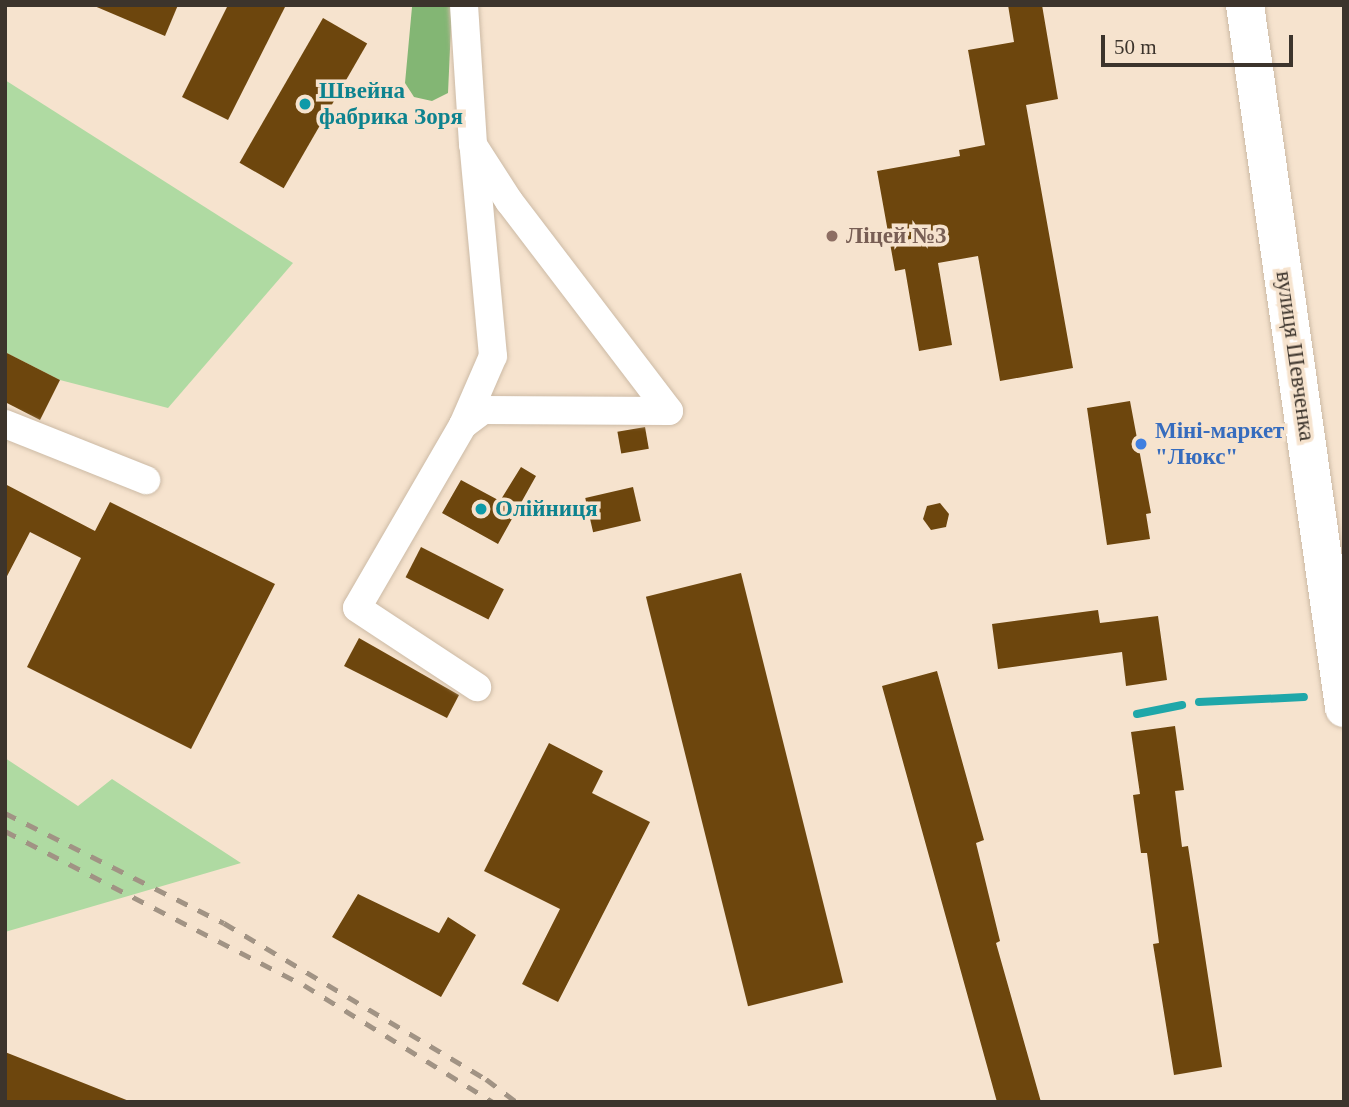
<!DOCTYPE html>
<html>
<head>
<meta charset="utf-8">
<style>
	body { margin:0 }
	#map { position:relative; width:1349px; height:1107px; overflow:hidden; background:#f6e3ce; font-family:"Times New Roman",serif }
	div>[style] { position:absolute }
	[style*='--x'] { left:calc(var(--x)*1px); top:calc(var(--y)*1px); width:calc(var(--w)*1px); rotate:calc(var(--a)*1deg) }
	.green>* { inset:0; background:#afdaa2 }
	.forest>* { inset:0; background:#83b674 }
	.stream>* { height:8px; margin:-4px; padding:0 4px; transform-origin:4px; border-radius:4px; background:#1fa7a9 }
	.building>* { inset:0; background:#6d460d; transform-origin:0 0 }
	.roads { filter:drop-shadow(0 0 2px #ccbaa5) drop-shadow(0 0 2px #ccbaa5) }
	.minor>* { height:28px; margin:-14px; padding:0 14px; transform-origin:14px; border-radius:14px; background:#fff }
	.primary>* { height:38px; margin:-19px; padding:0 19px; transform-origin:19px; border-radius:19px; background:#fff }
	.rail>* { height:5px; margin-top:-2.5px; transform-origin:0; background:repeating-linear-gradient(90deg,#a19384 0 12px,transparent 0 24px) }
	.dots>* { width:19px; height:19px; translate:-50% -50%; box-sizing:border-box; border:4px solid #f6e3ce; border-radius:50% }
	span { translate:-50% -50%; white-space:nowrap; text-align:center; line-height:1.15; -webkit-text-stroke:7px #f6e3ce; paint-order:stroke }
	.culture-label { font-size:23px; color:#0d838f; font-weight:700 }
	.left { translate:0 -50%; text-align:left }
	.education-label { font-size:23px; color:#785e54; font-weight:700 }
	.street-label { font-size:23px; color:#3c342c }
	.shop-label { font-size:23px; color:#366cbe; font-weight:700 }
	.frame { position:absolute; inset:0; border:7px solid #3c342c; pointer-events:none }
	.scale { position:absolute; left:1101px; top:35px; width:192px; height:32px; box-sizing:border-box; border:4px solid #3c342c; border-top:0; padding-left:9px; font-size:21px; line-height:24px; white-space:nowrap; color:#3c342c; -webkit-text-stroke:5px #f6e3ce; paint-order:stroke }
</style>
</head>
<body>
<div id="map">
	<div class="green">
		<i style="clip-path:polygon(5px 80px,293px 263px,168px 408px,60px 380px,5px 352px)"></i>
		<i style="clip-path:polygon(5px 758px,78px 806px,112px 779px,241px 863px,5px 932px)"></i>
	</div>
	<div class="forest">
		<i style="clip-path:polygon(406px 5px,452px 5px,448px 93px,432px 101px,414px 97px,405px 83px,412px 7px)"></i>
	</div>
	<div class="stream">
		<i style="--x:1199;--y:702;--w:105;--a:-2.7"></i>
		<i style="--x:1137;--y:714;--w:46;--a:-11.3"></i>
	</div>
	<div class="building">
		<i style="clip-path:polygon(92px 5px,178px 5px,165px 36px)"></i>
		<i style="clip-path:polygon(228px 5px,286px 5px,228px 120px,182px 97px)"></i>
		<i style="clip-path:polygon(1008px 5px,1042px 5px,1058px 99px,1026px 105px,1073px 368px,1000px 381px,978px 256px,938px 263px,952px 345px,919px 351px,905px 269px,895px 271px,877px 171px,960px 156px,959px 150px,985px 145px,968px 50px,1014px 42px)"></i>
		<i style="left:323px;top:18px;width:51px;height:167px;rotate:30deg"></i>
		<i style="clip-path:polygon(5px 352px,60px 380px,40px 420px,5px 402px)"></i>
		<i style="clip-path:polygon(1130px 401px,1151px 513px,1146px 514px,1150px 539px,1107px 545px,1087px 408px)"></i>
		<i style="left:645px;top:427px;width:22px;height:28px;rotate:80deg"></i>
		<i style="clip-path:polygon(521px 467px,536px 476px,498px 544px,442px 513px,461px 480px,500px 501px)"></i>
		<i style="clip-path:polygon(5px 484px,95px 531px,110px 502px,275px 584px,191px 749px,27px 667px,81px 558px,30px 532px,5px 580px)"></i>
		<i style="left:633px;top:487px;width:35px;height:49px;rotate:77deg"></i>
		<i style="clip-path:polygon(940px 503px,949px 514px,946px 527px,931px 530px,923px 519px,927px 506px)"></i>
		<i style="left:421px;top:547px;width:93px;height:34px;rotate:27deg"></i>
		<i style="left:741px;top:573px;width:422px;height:98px;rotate:76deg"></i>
		<i style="clip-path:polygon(1098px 610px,1100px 623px,1158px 616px,1167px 680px,1126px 686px,1122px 652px,998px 669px,992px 624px)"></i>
		<i style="clip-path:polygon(359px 638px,459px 695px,447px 718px,344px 666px)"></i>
		<i style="clip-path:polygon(937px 671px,984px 840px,976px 843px,1000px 941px,996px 943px,1041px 1102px,997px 1102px,882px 686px)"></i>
		<i style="clip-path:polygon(1175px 726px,1184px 790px,1175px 791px,1182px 847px,1188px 846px,1222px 1067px,1174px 1075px,1153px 944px,1159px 943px,1147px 853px,1141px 853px,1133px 795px,1140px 794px,1131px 732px)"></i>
		<i style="clip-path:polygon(549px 743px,603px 771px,592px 793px,650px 822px,558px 1002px,522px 984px,560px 909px,484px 871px)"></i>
		<i style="clip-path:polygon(358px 894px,439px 933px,448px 917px,476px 935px,441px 997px,332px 937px)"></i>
		<i style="clip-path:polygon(5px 1052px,129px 1101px,128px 1102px,5px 1102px)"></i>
	</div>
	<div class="roads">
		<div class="minor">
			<i style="--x:464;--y:5;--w:140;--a:86.3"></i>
			<i style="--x:473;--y:145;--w:67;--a:57.3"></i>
			<i style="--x:509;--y:201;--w:264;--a:52.7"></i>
			<i style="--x:669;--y:411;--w:186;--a:-179.7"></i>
			<i style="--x:483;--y:410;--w:25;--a:143"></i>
			<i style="--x:463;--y:425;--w:211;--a:120.1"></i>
			<i style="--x:357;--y:608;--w:144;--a:33.4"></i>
			<i style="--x:5;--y:424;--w:152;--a:21.7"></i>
			<i style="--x:463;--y:425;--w:75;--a:-66.5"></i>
			<i style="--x:493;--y:356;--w:206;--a:-95.3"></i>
		</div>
		<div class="primary">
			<i style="--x:1245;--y:5;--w:710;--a:81.98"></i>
		</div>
	</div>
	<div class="rail">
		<i style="--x:5;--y:813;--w:245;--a:26.7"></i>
		<i style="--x:224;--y:923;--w:305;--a:30.8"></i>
		<i style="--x:486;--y:1079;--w:39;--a:37"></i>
		<i style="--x:5;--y:831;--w:336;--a:27.3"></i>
		<i style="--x:304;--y:985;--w:222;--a:31.8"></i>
	</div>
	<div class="dots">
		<i style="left:305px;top:104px;background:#0f9aa8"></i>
		<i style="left:832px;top:236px;background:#8d6e63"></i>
		<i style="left:1141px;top:444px;background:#3f7fe0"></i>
		<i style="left:481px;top:509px;background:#0f9aa8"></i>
	</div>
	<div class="culture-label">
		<span class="left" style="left:319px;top:104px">Швейна<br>фабрика Зоря</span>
		<span class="left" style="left:495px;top:509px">Олійниця</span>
	</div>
	<div class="education-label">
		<span class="left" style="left:846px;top:236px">Ліцей №3</span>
	</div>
	<div class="street-label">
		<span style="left:1295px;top:356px;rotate:82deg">вулиця Шевченка</span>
	</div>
	<div class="shop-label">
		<span class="left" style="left:1155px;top:444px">Міні-маркет<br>"Люкс"</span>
	</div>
	<div class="frame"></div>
	<div class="scale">50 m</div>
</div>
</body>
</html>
